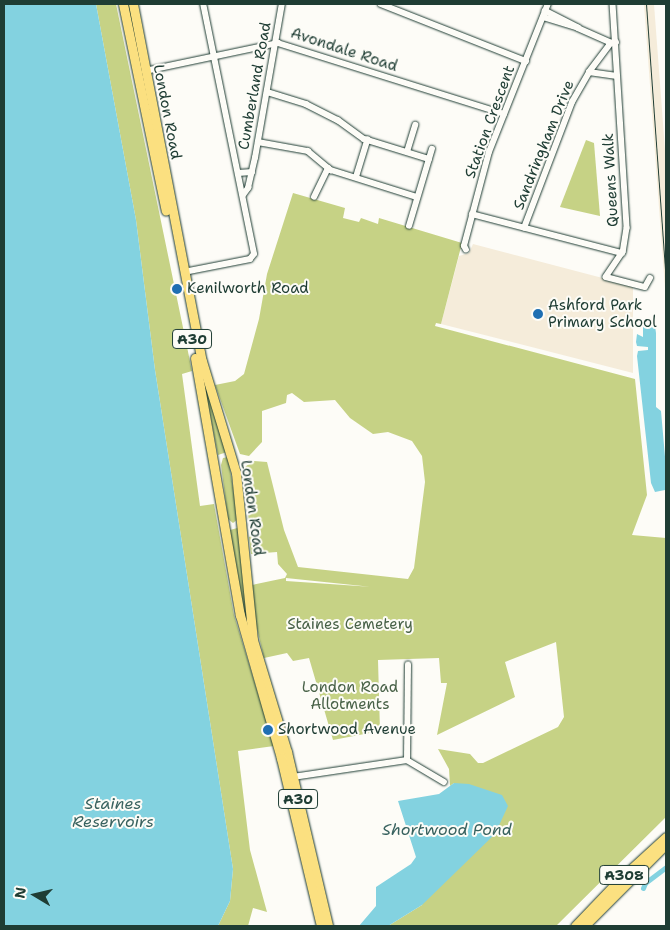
<!DOCTYPE html>
<html>
<head>
<meta charset="utf-8">
<style>
	body { margin:0 }
	#map { position:relative; width:670px; height:930px; overflow:hidden; background:#fdfcf7; font-family:"Shantell Sans",sans-serif }
	div>[style] { position:absolute }
	[style*='--x'] { left:calc(var(--x)*1px); top:calc(var(--y)*1px); width:calc(var(--w)*1px); rotate:calc(var(--a)*1deg) }
	.built>* { inset:0; background:#f5ecda }
	.green>* { inset:0; background:#c6d285 }
	.water>* { inset:0; background:#83d2e0 }
	.canal>* { height:5px; margin:-2.5px; padding:0 2.5px; transform-origin:2.5px; border-radius:2.5px; background:#83d2e0 }
	.roads { filter:drop-shadow(0 0 1px #1f3d34) drop-shadow(0 0 1px #1f3d34) }
	.minor>* { height:5.5px; margin:-2.75px; padding:0 2.75px; transform-origin:2.75px; border-radius:2.75px; background:#fdfcf7 }
	.highway>* { height:9px; margin:-4.5px; padding:0 4.5px; transform-origin:4.5px; border-radius:4.5px; background:#fbe080 }
	.rail>* { height:1px; margin:-0.5px; padding:0 0.5px; transform-origin:0.5px; border-radius:0.5px; background:#1f3d34 }
	.dots>* { width:14px; height:14px; translate:-50% -50%; box-sizing:border-box; border:2px solid #fdfcf7; border-radius:50% }
	span { translate:-50% -50%; white-space:nowrap; text-align:center; line-height:1.15; -webkit-text-stroke:4px #fdfcf7; paint-order:stroke }
	.shield-label span { padding:1px 4px; background:#fdfcf7; border:1px solid; border-radius:4px; -webkit-text-stroke-width:0 }
	.shield-label { font-size:14px; color:#1f3d34; font-weight:700 }
	.street-label { font-size:15px; color:#1f3d34 }
	.poi-label { font-size:15px; color:#1f3d34 }
	.left { translate:0 -50%; text-align:left }
	.park-label { font-size:15px; color:#496248 }
	.water-label { font-size:16px; color:#38625f; font-style:italic }
	.frame { position:absolute; inset:0; border:5px solid #1f3d34; pointer-events:none }
	.north { position:absolute; left:10px; top:870px; width:50px; height:50px; -webkit-text-stroke:4px #fdfcf7; paint-order:stroke; rotate:279deg; font-size:14px; font-weight:700; line-height:20px; text-align:center; color:#1f3d34 }
	.north::after { content:''; display:block; margin:auto; width:18px; height:22px; background:#1f3d34; clip-path:polygon(50% 0,100% 100%,50% 72%,0 100%) }
</style>
</head>
<body>
<div id="map">
	<div class="built">
		<i style="clip-path:polygon(644px 4px,654px 4px,666px 163px,666px 302px)"></i>
		<i style="clip-path:polygon(473px 244px,633px 286px,633px 373px,441px 324px,459px 256px,469px 253px)"></i>
	</div>
	<div class="green">
		<i style="clip-path:polygon(96px 4px,116px 4px,192px 371px,182px 374px,200px 506px,214px 504px,234px 615px,274px 746px,238px 751px,250px 850px,267px 912px,253px 908px,248px 926px,218px 926px,230px 901px,233px 869px,155px 370px,136px 220px)"></i>
		<i style="clip-path:polygon(586px 140px,594px 143px,600px 216px,560px 207px)"></i>
		<i style="clip-path:polygon(evenodd,293px 193px,345px 208px,343px 218px,359px 222px,361px 218px,378px 224px,379px 218px,462px 243px,441px 324px,436px 323px,435px 326px,635px 379px,647px 495px,632px 535px,666px 538px,666px 817px,556px 926px,388px 926px,422px 905px,454px 783px,450px 786px,449px 769px,438px 749px,470px 754px,478px 763px,483px 763px,558px 727px,564px 717px,556px 642px,505px 662px,515px 697px,437px 735px,447px 683px,441px 683px,439px 658px,378px 660px,380px 731px,333px 740px,309px 658px,293px 661px,287px 653px,264px 658px,255px 620px,252px 585px,285px 578px,287px 574px,278px 564px,277px 552px,251px 554px,249px 537px,255px 535px,255px 528px,249px 522px,243px 468px,254px 461px,267px 462px,284px 530px,298px 567px,408px 579px,414px 568px,425px 482px,422px 456px,412px 441px,388px 432px,373px 434px,350px 418px,335px 400px,304px 402px,292px 393px,287px 395px,286px 403px,262px 411px,262px 442px,249px 456px,240px 454px,215px 385px,235px 381px,244px 374px,259px 319px,267px 274px,293px 193px,286px 578px,372px 587px,373px 587px,286px 581px,286px 578px)"></i>
		<i style="clip-path:polygon(200px 364px,227px 452px,218px 455px)"></i>
		<i style="clip-path:polygon(228px 457px,238px 519px,233px 523px,228px 519px,221px 465px,223px 458px)"></i>
		<i style="clip-path:polygon(241px 527px,251px 637px,243px 614px,230px 530px)"></i>
	</div>
	<div class="water">
		<i style="clip-path:polygon(4px 4px,96px 4px,136px 220px,155px 370px,233px 869px,230px 901px,218px 926px,4px 926px)"></i>
		<i style="clip-path:polygon(648px 325px,655px 326px,656px 333px,656px 407px,661px 411px,666px 468px,665px 490px,655px 492px,651px 483px,637px 356px,638px 351px,648px 350px,648px 347px,637px 346px,636px 342px,637px 334px,643px 337px,643px 327px)"></i>
		<i style="clip-path:polygon(454px 783px,469px 784px,502px 795px,508px 806px,495px 834px,422px 905px,388px 926px,359px 926px,376px 906px,376px 887px,411px 864px,416px 857px,398px 801px,439px 794px)"></i>
	</div>
	<div class="canal">
		<i style="--x:643;--y:888;--w:5;--a:-68"></i>
		<i style="--x:645;--y:883;--w:26;--a:-37"></i>
	</div>
	<div class="roads">
		<div class="minor">
			<i style="--x:381;--y:4;--w:156;--a:21.5"></i>
			<i style="--x:613;--y:4;--w:224;--a:86.4"></i>
			<i style="--x:627;--y:228;--w:24;--a:99"></i>
			<i style="--x:623;--y:252;--w:30;--a:124"></i>
			<i style="--x:606;--y:277;--w:40;--a:14.4"></i>
			<i style="--x:645;--y:287;--w:10;--a:-61"></i>
			<i style="--x:543;--y:17;--w:37;--a:17"></i>
			<i style="--x:578;--y:28;--w:37;--a:-153"></i>
			<i style="--x:578;--y:28;--w:36;--a:24"></i>
			<i style="--x:145;--y:71;--w:136;--a:-11.9"></i>
			<i style="--x:278;--y:43;--w:237;--a:17.4"></i>
			<i style="--x:589;--y:72;--w:28;--a:8"></i>
			<i style="--x:267;--y:92;--w:41;--a:17.1"></i>
			<i style="--x:306;--y:104;--w:36;--a:27"></i>
			<i style="--x:338;--y:120;--w:32;--a:36"></i>
			<i style="--x:364;--y:139;--w:68;--a:17.1"></i>
			<i style="--x:258;--y:142;--w:51;--a:10.2"></i>
			<i style="--x:308;--y:151;--w:30;--a:40"></i>
			<i style="--x:331;--y:170;--w:90;--a:17.4"></i>
			<i style="--x:407;--y:152;--w:28;--a:-73"></i>
			<i style="--x:238;--y:173;--w:14;--a:-4"></i>
			<i style="--x:356;--y:177;--w:39;--a:-73"></i>
			<i style="--x:243;--y:195;--w:9;--a:-54"></i>
			<i style="--x:248;--y:188;--w:31;--a:-77"></i>
			<i style="--x:255;--y:158;--w:156;--a:-80.1"></i>
			<i style="--x:314;--y:197;--w:32;--a:-64"></i>
			<i style="--x:472;--y:214;--w:155;--a:14.6"></i>
			<i style="--x:409;--y:226;--w:80;--a:-73.4"></i>
			<i style="--x:524;--y:228;--w:135;--a:-69.1"></i>
			<i style="--x:572;--y:102;--w:34;--a:-60"></i>
			<i style="--x:589;--y:72;--w:36;--a:-53"></i>
			<i style="--x:611;--y:43;--w:5;--a:-11"></i>
			<i style="--x:466;--y:250;--w:4;--a:-117"></i>
			<i style="--x:464;--y:246;--w:97;--a:-75.1"></i>
			<i style="--x:489;--y:152;--w:159;--a:-68.3"></i>
			<i style="--x:184;--y:272;--w:67;--a:-11.1"></i>
			<i style="--x:250;--y:259;--w:6;--a:-51"></i>
			<i style="--x:254;--y:254;--w:255;--a:-101.5"></i>
			<i style="--x:407;--y:760;--w:95;--a:-89.4"></i>
			<i style="--x:293;--y:777;--w:115;--a:-8.5"></i>
			<i style="--x:407;--y:760;--w:43;--a:30.7"></i>
		</div>
		<div class="highway">
			<i style="--x:123;--y:4;--w:211;--a:78.3"></i>
			<i style="--x:133;--y:4;--w:364;--a:79.1"></i>
			<i style="--x:202;--y:361;--w:117;--a:73.1"></i>
			<i style="--x:236;--y:473;--w:168;--a:84.2"></i>
			<i style="--x:253;--y:640;--w:117;--a:73.1"></i>
			<i style="--x:287;--y:752;--w:179;--a:76.7"></i>
			<i style="--x:195;--y:358;--w:261;--a:80.1"></i>
			<i style="--x:240;--y:615;--w:149;--a:74"></i>
			<i style="--x:281;--y:758;--w:173;--a:76.6"></i>
			<i style="--x:575;--y:926;--w:66;--a:-46.2"></i>
			<i style="--x:621;--y:878;--w:61;--a:-42.3"></i>
			<i style="--x:584;--y:926;--w:112;--a:-45"></i>
		</div>
	</div>
	<div class="rail">
		<i style="--x:646;--y:4;--w:281;--a:85.9"></i>
	</div>
	<div class="dots">
		<i style="left:177px;top:289px;background:#1f6fb2"></i>
		<i style="left:538px;top:314px;background:#1f6fb2"></i>
		<i style="left:268px;top:730px;background:#1f6fb2"></i>
	</div>
	<div class="shield-label">
		<span style="left:192px;top:339px">A30</span>
		<span style="left:298px;top:799px">A30</span>
		<span style="left:624px;top:875px">A308</span>
	</div>
	<div class="street-label">
		<span style="left:344px;top:50px;rotate:18deg">Avondale Road</span>
		<span style="left:255px;top:86px;rotate:-80deg">Cumberland Road</span>
		<span style="left:167px;top:112px;rotate:79deg">London Road</span>
		<span style="left:490px;top:122px;rotate:-70deg">Station Crescent</span>
		<span style="left:544px;top:145px;rotate:-68deg">Sandringham Drive</span>
		<span style="left:611px;top:180px;rotate:-93deg">Queens Walk</span>
		<span style="left:252px;top:508px;rotate:82deg">London Road</span>
	</div>
	<div class="poi-label">
		<span class="left" style="left:187px;top:289px">Kenilworth Road</span>
		<span class="left" style="left:548px;top:314px">Ashford Park<br>Primary School</span>
		<span class="left" style="left:278px;top:730px">Shortwood Avenue</span>
	</div>
	<div class="park-label">
		<span style="left:350px;top:625px">Staines Cemetery</span>
		<span style="left:350px;top:696px">London Road<br>Allotments</span>
	</div>
	<div class="water-label">
		<span style="left:113px;top:813px">Staines<br>Reservoirs</span>
		<span style="left:447px;top:830px">Shortwood Pond</span>
	</div>
	<div class="frame"></div>
	<div class="north">N</div>
</div>
</body>
</html>
